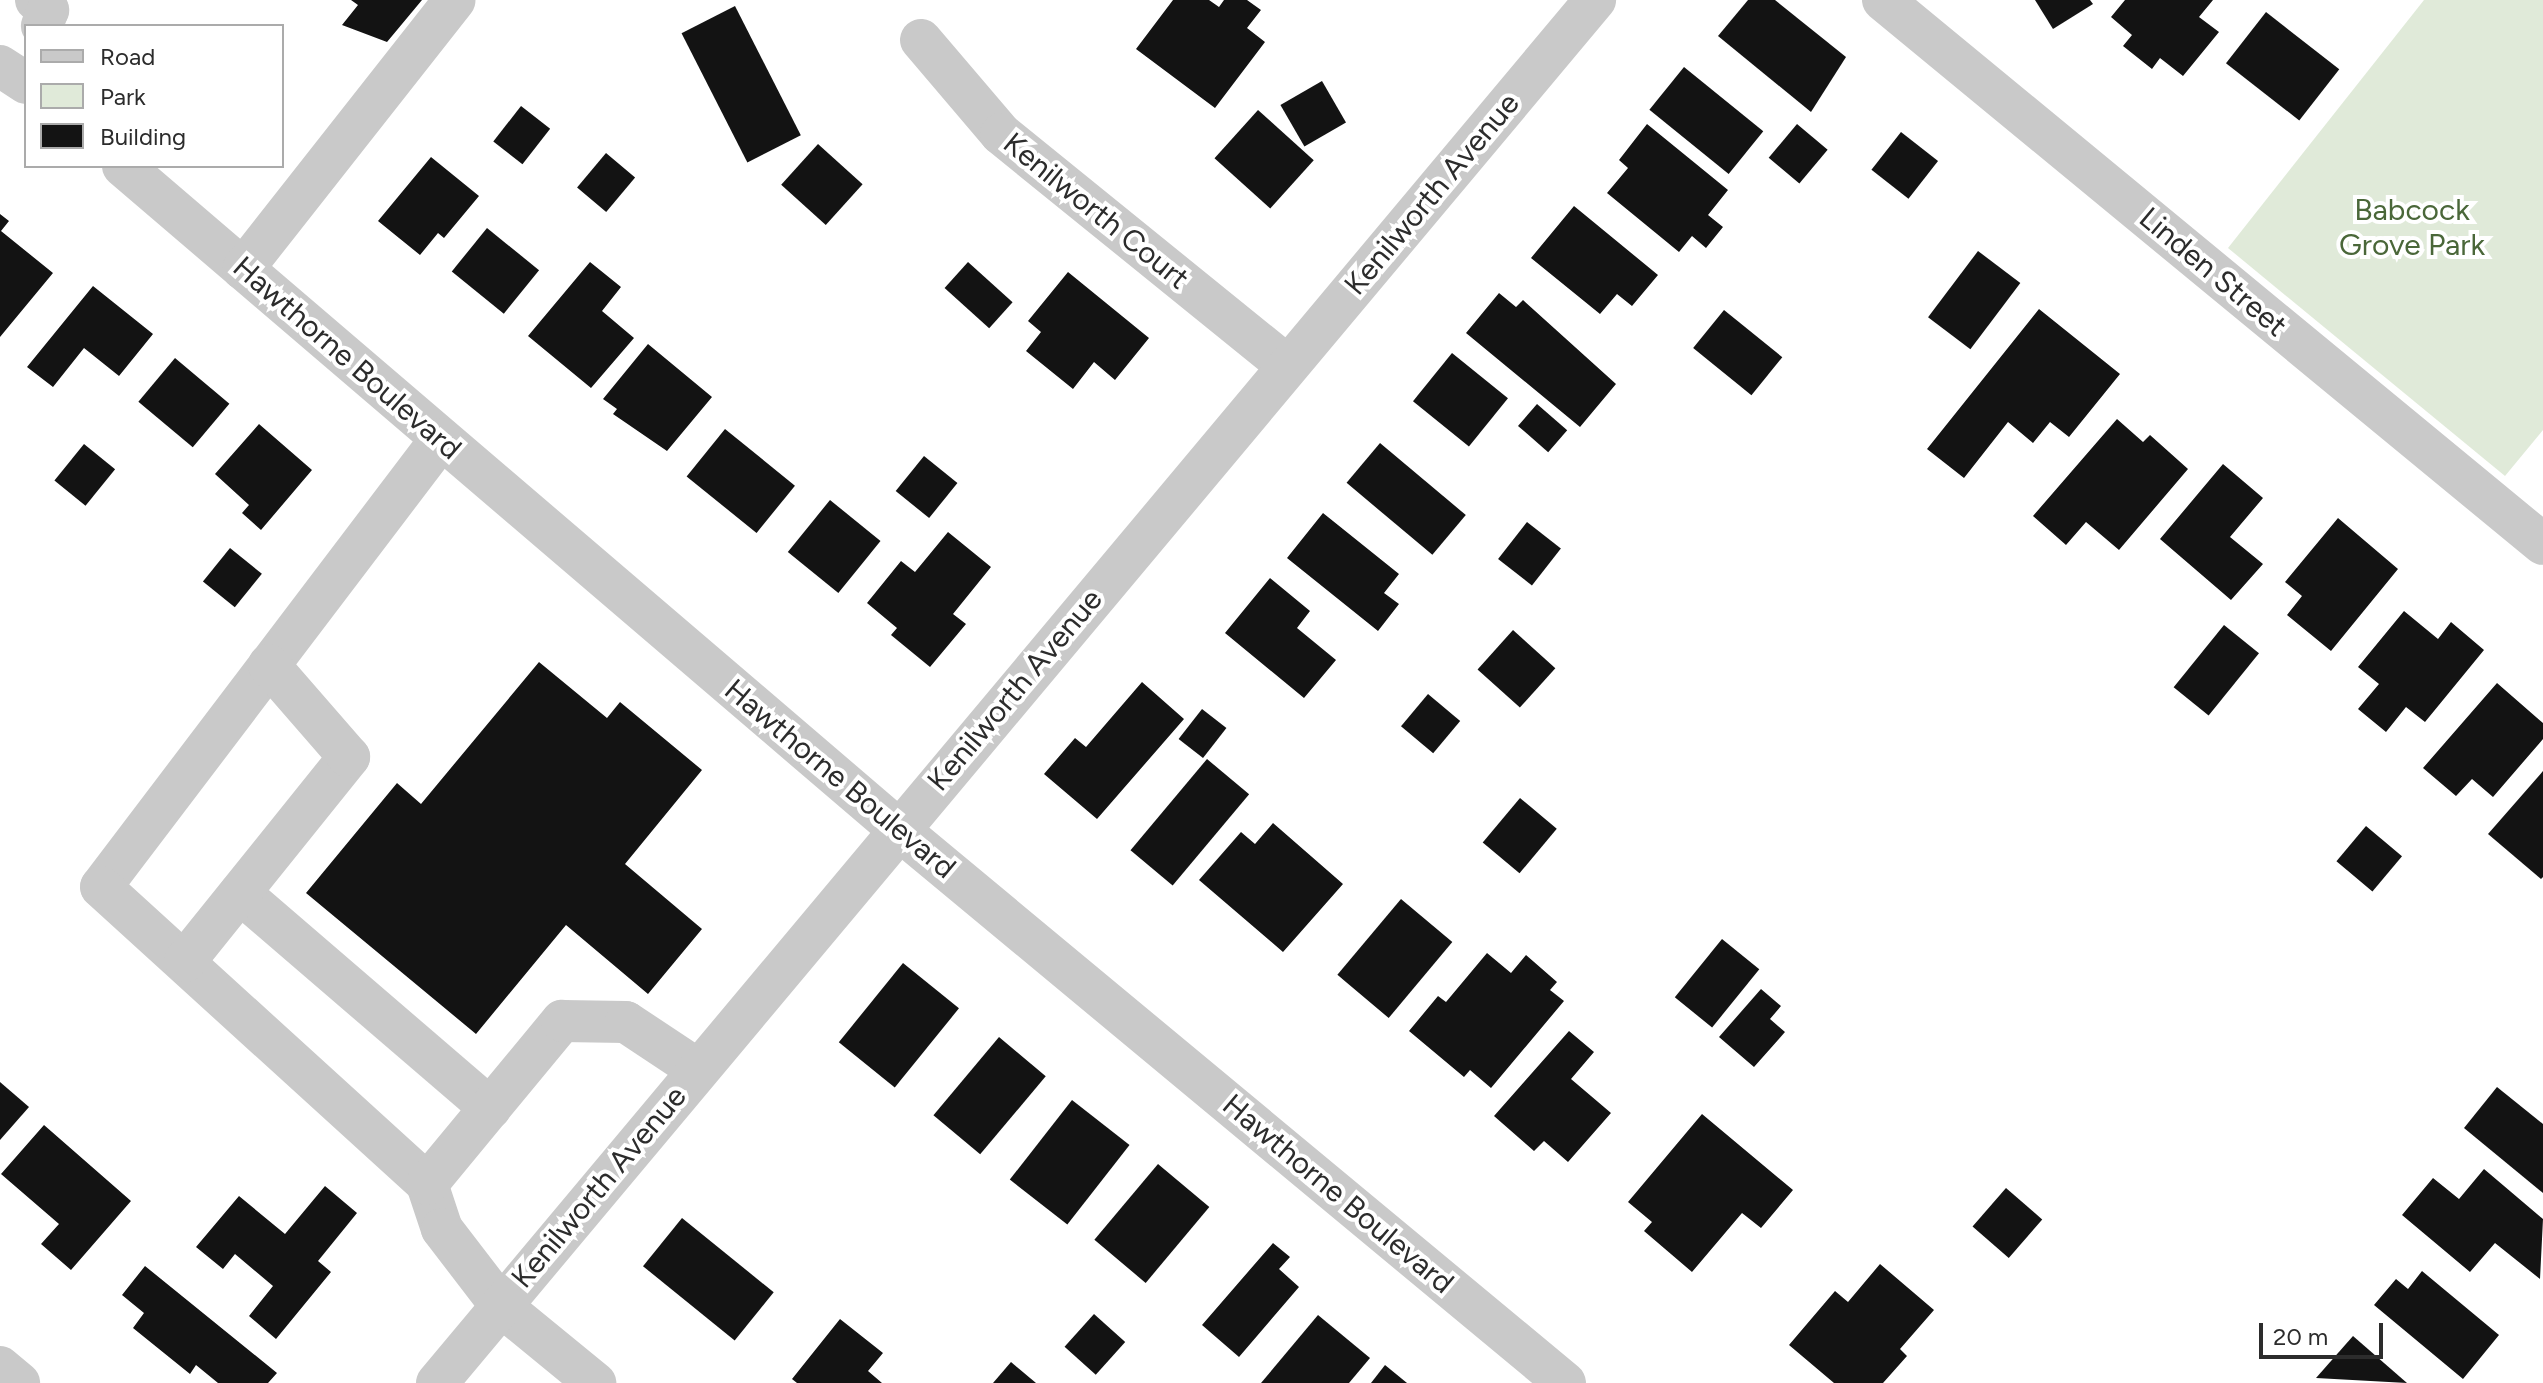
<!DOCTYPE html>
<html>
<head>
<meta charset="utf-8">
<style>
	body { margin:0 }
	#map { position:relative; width:2543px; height:1383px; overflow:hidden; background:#fff; font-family:Figtree,sans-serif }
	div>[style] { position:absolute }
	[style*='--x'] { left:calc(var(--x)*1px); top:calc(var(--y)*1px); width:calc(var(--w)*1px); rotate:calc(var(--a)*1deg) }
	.green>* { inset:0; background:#e0ead9 }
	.building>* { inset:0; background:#131313; transform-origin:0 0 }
	.minor>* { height:42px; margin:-21px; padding:0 21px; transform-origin:21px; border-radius:21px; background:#c9c9c9 }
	span { translate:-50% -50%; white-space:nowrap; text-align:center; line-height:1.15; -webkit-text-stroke:8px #fff; paint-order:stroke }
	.street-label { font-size:30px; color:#2c2c2c }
	.park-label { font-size:30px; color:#4a6739 }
	.legend { position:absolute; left:24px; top:24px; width:260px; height:144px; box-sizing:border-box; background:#fff; border:2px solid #ababab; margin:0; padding:10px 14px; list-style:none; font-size:24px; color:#2c2c2c }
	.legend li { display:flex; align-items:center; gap:16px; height:40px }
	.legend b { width:40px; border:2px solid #ababab }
	.scale { position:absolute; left:2259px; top:1323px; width:124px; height:36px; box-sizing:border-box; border:4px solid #2c2c2c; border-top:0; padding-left:10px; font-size:24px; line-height:28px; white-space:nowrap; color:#2c2c2c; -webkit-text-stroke:6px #fff; paint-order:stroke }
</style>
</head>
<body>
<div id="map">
	<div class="green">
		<i style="clip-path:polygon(2424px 0,2543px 0,2543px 430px,2505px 476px,2228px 248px)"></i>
	</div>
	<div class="building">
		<i style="clip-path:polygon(351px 0,422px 0,387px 42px,342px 25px,358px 5px)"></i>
		<i style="clip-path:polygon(1173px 0,1209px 0,1219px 7px,1224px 0,1247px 0,1261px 10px,1247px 28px,1265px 42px,1215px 108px,1136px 49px)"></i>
		<i style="clip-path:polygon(1748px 0,1775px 0,1846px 57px,1811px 112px,1718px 36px)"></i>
		<i style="clip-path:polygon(2035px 0,2090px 0,2093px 4px,2053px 29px)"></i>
		<i style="clip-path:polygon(2125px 0,2213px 0,2199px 17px,2219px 32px,2183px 76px,2160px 58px,2152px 69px,2123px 46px,2132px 35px,2111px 17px)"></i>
		<i style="left:735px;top:6px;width:145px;height:60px;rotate:63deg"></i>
		<i style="left:2266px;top:12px;width:93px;height:65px;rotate:38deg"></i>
		<i style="left:1684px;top:67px;width:102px;height:55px;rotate:39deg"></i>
		<i style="left:1322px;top:81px;width:48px;height:48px;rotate:60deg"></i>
		<i style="left:521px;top:106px;width:37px;height:45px;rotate:38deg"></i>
		<i style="left:1258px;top:110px;width:75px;height:65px;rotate:42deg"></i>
		<i style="clip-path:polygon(1647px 124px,1728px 190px,1708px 215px,1723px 227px,1706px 248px,1692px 236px,1679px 252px,1607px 193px,1628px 168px,1619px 160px)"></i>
		<i style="left:1797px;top:124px;width:40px;height:44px;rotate:40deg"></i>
		<i style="left:1901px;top:132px;width:47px;height:48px;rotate:38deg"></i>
		<i style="left:818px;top:144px;width:60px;height:55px;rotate:42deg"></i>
		<i style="left:606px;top:153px;width:38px;height:45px;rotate:40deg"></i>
		<i style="clip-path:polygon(431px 157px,479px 196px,444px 238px,438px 233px,420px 255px,378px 221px)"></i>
		<i style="clip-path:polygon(1574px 206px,1658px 275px,1632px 306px,1617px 294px,1600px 314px,1531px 258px)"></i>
		<i style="clip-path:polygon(0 214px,9px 221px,1px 231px,53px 273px,0 337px)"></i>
		<i style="left:487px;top:228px;width:67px;height:56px;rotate:39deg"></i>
		<i style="left:1978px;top:251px;width:53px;height:83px;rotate:37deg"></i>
		<i style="clip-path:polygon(590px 262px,621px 287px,602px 311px,634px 338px,591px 388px,528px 336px)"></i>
		<i style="left:968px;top:262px;width:60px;height:35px;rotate:42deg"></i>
		<i style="clip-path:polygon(1068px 272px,1149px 338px,1115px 380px,1094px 362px,1073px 389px,1026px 351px,1041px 332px,1028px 321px)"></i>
		<i style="clip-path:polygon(93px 286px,153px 334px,119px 376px,84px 348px,53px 387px,27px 367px)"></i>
		<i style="clip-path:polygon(1499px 293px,1516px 307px,1523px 300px,1616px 384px,1580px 427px,1466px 333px)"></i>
		<i style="clip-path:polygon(2039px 309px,2120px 374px,2069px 437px,2050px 422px,2033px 443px,2008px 422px,1964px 478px,1927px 449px)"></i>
		<i style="left:1724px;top:310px;width:75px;height:49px;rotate:39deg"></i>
		<i style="clip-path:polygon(648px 344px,712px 397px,667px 451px,613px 414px,617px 409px,603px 399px)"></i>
		<i style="left:1452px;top:353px;width:72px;height:62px;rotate:39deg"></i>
		<i style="left:175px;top:358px;width:71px;height:57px;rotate:40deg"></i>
		<i style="left:1537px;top:404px;width:40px;height:29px;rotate:41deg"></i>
		<i style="clip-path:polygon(2117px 419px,2143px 442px,2150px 435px,2188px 469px,2119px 550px,2086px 522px,2066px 545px,2033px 516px)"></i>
		<i style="clip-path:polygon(259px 424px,312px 470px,261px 530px,242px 513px,249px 505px,215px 474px)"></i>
		<i style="left:725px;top:429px;width:90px;height:61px;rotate:39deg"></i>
		<i style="left:1380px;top:443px;width:112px;height:52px;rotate:40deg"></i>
		<i style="left:84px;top:444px;width:40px;height:47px;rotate:39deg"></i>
		<i style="left:924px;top:456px;width:43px;height:45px;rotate:39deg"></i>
		<i style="clip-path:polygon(2223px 464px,2263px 498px,2230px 537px,2263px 564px,2231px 600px,2160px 539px)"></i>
		<i style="left:830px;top:500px;width:65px;height:67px;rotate:39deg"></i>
		<i style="clip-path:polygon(1323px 513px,1399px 574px,1384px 593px,1399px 604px,1378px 631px,1287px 558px)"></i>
		<i style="clip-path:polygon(2338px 518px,2398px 569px,2331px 651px,2287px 615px,2302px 596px,2285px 582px)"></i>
		<i style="left:1527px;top:522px;width:43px;height:47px;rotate:38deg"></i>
		<i style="clip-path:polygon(948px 532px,991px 567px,953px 614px,966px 624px,930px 667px,891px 635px,897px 628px,867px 603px,901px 561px,915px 572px)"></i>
		<i style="left:230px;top:548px;width:41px;height:43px;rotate:39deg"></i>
		<i style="clip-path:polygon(1270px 578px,1310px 611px,1297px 628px,1336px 660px,1304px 698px,1225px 633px)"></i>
		<i style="clip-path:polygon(2404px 611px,2438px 639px,2451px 622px,2484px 650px,2425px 722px,2406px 707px,2386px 732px,2358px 709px,2379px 684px,2358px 667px)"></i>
		<i style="left:2224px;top:625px;width:45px;height:80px;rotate:39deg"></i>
		<i style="left:1513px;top:630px;width:57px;height:53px;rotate:42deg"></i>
		<i style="clip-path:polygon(539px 662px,607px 718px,620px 702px,702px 770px,625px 864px,702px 929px,648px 994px,566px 925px,476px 1034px,306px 893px,397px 783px,421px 804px)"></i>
		<i style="clip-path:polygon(1142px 682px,1184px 719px,1097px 819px,1044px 774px,1075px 738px,1086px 747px)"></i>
		<i style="clip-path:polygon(2497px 683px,2543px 723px,2543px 739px,2493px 797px,2472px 779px,2456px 796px,2423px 768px)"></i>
		<i style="left:1428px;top:694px;width:42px;height:42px;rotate:40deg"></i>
		<i style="left:1202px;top:709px;width:31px;height:38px;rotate:38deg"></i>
		<i style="left:1207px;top:759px;width:55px;height:119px;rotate:40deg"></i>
		<i style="clip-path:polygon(2543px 771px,2543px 877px,2541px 879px,2488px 834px)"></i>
		<i style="left:1520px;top:798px;width:48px;height:58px;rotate:40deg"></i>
		<i style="clip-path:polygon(1273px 823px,1343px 884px,1283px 952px,1199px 880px,1241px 832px,1255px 844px)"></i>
		<i style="left:2366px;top:826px;width:47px;height:46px;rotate:40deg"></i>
		<i style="left:1401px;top:899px;width:67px;height:99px;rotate:40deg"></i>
		<i style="left:1722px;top:939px;width:48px;height:75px;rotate:39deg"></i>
		<i style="clip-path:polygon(1487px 953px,1511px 973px,1526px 955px,1557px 982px,1550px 990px,1564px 1001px,1491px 1088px,1470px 1070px,1464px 1077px,1409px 1031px,1438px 996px,1446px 1002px)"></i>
		<i style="left:903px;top:963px;width:72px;height:102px;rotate:39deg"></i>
		<i style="clip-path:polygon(1761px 989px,1781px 1006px,1770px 1019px,1785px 1032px,1754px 1067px,1719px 1037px)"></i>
		<i style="clip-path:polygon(1569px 1031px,1594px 1052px,1571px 1079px,1611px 1113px,1568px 1162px,1544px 1141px,1534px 1151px,1494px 1116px)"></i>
		<i style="left:999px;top:1037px;width:61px;height:102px;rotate:40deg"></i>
		<i style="clip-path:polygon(0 1082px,29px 1107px,0 1140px)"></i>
		<i style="clip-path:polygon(2497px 1087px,2543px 1124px,2543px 1193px,2464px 1128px)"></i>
		<i style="left:1072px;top:1100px;width:73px;height:101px;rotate:38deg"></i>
		<i style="clip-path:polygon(1702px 1114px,1793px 1190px,1761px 1228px,1742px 1213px,1692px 1272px,1644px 1231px,1652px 1222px,1628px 1202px)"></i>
		<i style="clip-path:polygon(44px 1125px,131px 1201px,71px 1270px,41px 1244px,59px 1224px,1px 1174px)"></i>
		<i style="left:1158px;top:1164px;width:67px;height:99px;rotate:40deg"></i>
		<i style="clip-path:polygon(2484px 1169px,2543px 1219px,2540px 1279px,2495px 1243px,2470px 1272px,2402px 1215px,2433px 1178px,2459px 1199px)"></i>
		<i style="clip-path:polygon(325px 1186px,357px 1213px,318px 1261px,331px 1272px,276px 1339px,249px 1316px,273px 1286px,235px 1254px,223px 1269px,196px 1247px,239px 1196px,285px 1234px)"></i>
		<i style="left:2006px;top:1188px;width:48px;height:51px;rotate:41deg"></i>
		<i style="left:682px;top:1218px;width:118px;height:62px;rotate:39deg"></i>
		<i style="clip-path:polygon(1273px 1243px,1290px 1257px,1279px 1269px,1299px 1287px,1239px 1357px,1202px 1325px)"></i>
		<i style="clip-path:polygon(1880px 1264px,1934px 1310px,1900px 1349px,1907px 1356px,1883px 1383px,1834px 1383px,1789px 1345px,1835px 1291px,1848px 1302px)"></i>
		<i style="clip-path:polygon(145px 1266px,277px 1373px,268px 1383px,218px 1383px,196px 1365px,190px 1374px,133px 1328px,144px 1313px,122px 1295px)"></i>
		<i style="clip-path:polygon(2422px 1271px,2499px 1335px,2463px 1379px,2374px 1305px,2396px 1279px,2408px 1289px)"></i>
		<i style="left:1094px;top:1314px;width:42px;height:44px;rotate:42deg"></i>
		<i style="clip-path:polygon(1318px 1315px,1370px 1358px,1349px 1383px,1261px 1383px)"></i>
		<i style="clip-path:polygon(840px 1319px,883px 1353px,868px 1371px,882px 1383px,797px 1383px,792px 1379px)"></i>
		<i style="clip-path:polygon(2353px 1336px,2407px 1383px,2316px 1378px)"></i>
		<i style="clip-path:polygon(1011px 1362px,1036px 1383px,993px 1383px)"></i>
		<i style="clip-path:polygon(1385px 1365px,1407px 1383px,1371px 1383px)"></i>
	</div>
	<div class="minor">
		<i style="--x:36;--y:0;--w:16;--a:40"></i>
		<i style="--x:48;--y:10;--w:17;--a:111"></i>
		<i style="--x:1883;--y:0;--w:855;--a:39.5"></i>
		<i style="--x:921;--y:40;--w:123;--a:49.6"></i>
		<i style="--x:1001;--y:134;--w:368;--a:39"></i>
		<i style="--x:0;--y:66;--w:31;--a:33"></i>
		<i style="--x:123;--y:166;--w:1020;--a:40.55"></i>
		<i style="--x:898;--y:829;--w:867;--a:39.71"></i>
		<i style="--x:243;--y:269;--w:342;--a:-51.8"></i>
		<i style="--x:441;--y:439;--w:562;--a:127.2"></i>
		<i style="--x:101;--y:887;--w:441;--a:42.3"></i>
		<i style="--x:427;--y:1184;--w:47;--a:71.6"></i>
		<i style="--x:442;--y:1229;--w:97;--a:52.5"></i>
		<i style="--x:501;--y:1306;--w:122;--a:39.3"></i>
		<i style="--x:240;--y:893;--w:330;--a:40.7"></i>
		<i style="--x:185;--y:961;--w:262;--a:-51.2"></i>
		<i style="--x:349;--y:757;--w:122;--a:-131"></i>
		<i style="--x:427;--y:1184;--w:212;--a:-50.4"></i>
		<i style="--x:562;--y:1021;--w:64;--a:0.9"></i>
		<i style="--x:626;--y:1022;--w:85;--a:33.5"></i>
		<i style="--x:0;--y:1367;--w:25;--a:40"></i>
		<i style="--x:437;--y:1383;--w:1804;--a:-50.06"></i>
	</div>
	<div class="street-label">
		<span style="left:1432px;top:194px;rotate:-50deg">Kenilworth Avenue</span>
		<span style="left:1096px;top:211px;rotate:39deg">Kenilworth Court</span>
		<span style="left:2213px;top:272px;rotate:40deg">Linden Street</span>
		<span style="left:347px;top:358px;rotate:41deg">Hawthorne Boulevard</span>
		<span style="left:1015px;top:690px;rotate:-50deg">Kenilworth Avenue</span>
		<span style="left:840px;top:779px;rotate:40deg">Hawthorne Boulevard</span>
		<span style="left:599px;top:1187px;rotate:-50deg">Kenilworth Avenue</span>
		<span style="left:1338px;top:1194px;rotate:40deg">Hawthorne Boulevard</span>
	</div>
	<div class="park-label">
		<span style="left:2412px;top:227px">Babcock<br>Grove Park</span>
	</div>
	<ul class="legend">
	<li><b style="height:10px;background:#c9c9c9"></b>Road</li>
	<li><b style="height:22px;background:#e0ead9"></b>Park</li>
	<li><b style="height:22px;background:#131313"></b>Building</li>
	</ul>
	<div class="scale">20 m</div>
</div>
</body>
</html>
